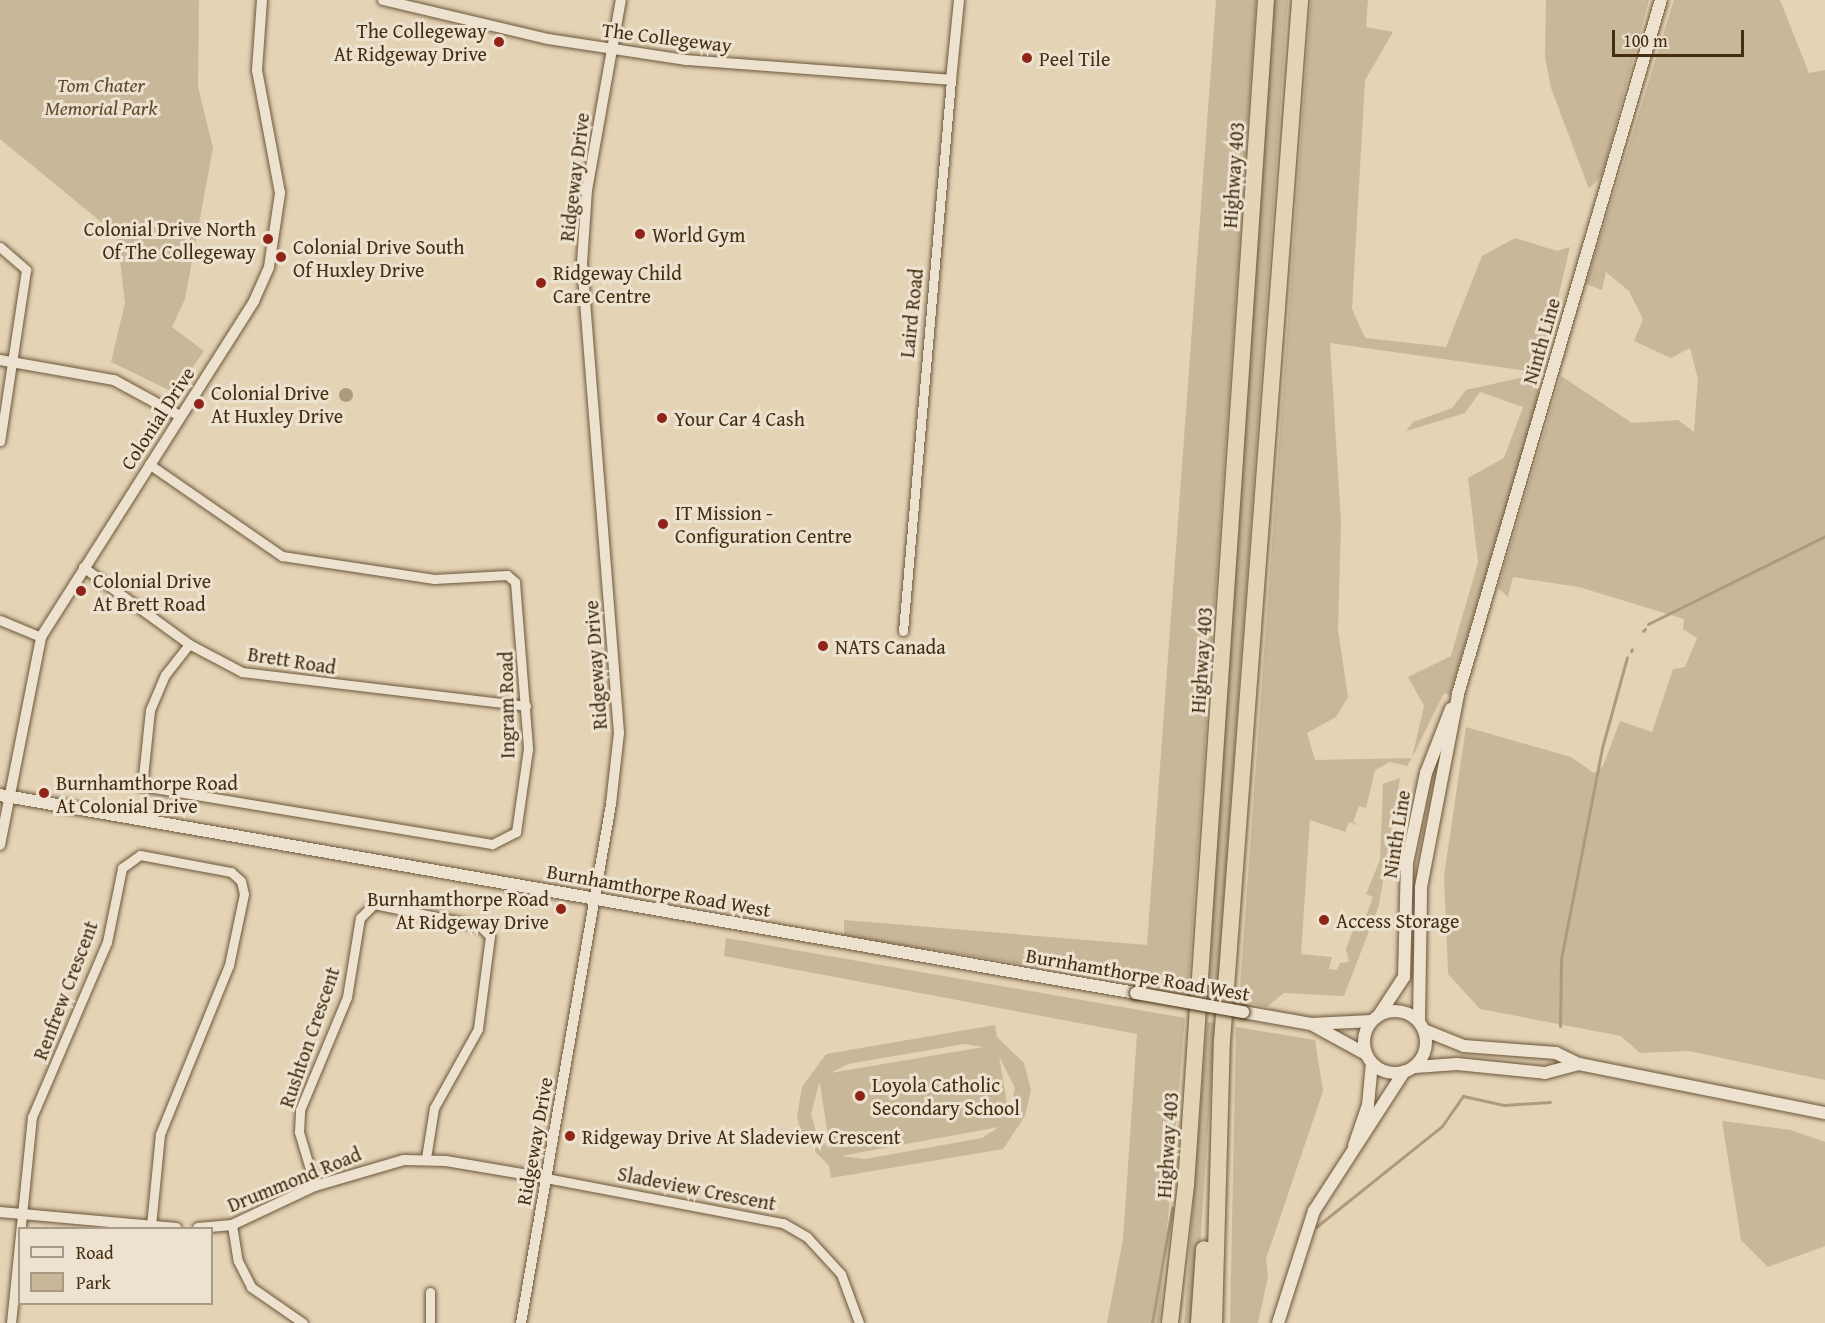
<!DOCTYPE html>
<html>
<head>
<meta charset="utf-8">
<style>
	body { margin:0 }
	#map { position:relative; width:1825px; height:1323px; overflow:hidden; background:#e4d3b5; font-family:"Gentium Book Plus",serif }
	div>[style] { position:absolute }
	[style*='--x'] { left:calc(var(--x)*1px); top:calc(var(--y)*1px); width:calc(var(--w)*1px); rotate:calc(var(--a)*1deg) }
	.green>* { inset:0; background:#c9b799 }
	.water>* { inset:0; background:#ae9b7d }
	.round { border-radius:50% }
	.stream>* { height:3px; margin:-1.5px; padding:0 1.5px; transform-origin:1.5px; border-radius:1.5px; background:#ae9b7d }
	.roads { filter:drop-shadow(0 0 2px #6c5639) drop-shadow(0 0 2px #6c5639) }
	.minor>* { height:9px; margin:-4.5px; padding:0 4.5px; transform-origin:4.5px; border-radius:4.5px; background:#ede2cf }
	.tertiary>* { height:10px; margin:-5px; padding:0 5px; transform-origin:5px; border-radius:5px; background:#ede2cf }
	.secondary>* { height:12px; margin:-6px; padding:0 6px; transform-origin:6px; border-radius:6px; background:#ede2cf }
	.secondary>.ring { margin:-6px; padding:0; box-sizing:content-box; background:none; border:12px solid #ede2cf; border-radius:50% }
	.motorway>* { height:16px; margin:-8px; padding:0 8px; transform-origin:8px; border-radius:8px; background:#e4d3b5 }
	.bridges { filter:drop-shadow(0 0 2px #442d10) drop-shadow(0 0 2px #442d10) }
	.secondary-bridge>* { height:12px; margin:-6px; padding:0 6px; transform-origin:6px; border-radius:6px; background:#ede2cf }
	.dots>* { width:16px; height:16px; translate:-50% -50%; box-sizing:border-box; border:3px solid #ede2cf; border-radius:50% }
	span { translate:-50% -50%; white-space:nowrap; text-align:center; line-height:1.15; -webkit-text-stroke:6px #ede2cf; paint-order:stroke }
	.poi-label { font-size:20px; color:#442d10 }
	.right { translate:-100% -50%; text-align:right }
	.left { translate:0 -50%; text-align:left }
	.street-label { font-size:20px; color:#442d10 }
	.park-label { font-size:20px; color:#5f492b; font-style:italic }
	.legend { position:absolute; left:18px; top:1227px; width:195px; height:78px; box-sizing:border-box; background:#ede2cf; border:2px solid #a99a83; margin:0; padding:8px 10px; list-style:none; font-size:18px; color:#442d10 }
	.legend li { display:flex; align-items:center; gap:12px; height:30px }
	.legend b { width:30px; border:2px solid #a99a83 }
	.scale { position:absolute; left:1612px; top:30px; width:132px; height:27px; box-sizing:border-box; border:3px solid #442d10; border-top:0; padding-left:8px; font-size:18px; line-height:21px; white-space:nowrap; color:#442d10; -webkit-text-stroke:4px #ede2cf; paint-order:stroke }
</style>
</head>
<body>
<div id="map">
	<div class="green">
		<i style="clip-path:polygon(0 0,199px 0,198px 87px,213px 148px,185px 299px,172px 327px,204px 351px,175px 393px,111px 362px,125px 303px,117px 235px,0 139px)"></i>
		<i style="clip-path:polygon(1216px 0,1256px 0,1188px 990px,844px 936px,844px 920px,1147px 945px)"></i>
		<i style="clip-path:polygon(1273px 0,1288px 0,1217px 995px,1209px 994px,1217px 819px)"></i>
		<i style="clip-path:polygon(1311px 0,1368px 0,1366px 27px,1393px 32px,1365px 80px,1352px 309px,1365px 338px,1446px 347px,1482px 256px,1515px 238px,1557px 251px,1570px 247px,1545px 354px,1528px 371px,1330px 343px,1341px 522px,1338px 630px,1348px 697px,1336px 717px,1307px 733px,1315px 760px,1412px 758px,1424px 706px,1408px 677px,1451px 656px,1478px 562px,1468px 478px,1504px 458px,1523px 407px,1480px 392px,1465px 413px,1406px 431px,1413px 422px,1452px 408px,1466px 390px,1524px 377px,1539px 384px,1539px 396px,1450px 695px,1444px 693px,1412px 758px,1407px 766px,1390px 762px,1375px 770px,1366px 808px,1359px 806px,1353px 822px,1360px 826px,1349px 822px,1345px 832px,1310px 820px,1301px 954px,1332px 957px,1329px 969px,1337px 970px,1340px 963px,1349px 962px,1346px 949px,1353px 930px,1360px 932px,1373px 897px,1366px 894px,1380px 860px,1383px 784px,1400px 778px,1379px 905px,1344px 996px,1284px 993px,1267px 1007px,1239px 1000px)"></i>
		<i style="clip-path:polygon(1546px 0,1649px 0,1602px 175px,1589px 189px,1551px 88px,1545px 57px)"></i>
		<i style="clip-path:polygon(1674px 0,1780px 0,1809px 73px,1825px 70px,1825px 1080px,1689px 1051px,1640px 1053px,1621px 1036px,1480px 1009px,1448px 974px,1444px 876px,1466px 727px,1571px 757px,1594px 773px,1603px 766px,1620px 721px,1652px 732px,1673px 669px,1685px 667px,1697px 638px,1683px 629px,1684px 619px,1579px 587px,1513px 577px,1508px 597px,1498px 588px,1561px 376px,1632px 423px,1678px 420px,1694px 432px,1698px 379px,1690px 348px,1671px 358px,1634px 341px,1643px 319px,1629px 291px,1606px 272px,1602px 290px,1586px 284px)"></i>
		<i style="clip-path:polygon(726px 938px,1185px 1018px,1159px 1323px,1107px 1323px,1123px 1239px,1137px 1034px,724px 956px)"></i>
		<i style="clip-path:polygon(1207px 1022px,1215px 1023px,1195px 1323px,1184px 1323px)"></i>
		<i style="clip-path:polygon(evenodd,995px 1025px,997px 1037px,1024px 1063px,1031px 1090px,1025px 1116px,1003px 1149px,831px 1178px,829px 1166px,803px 1139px,797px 1117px,802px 1087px,826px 1054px,995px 1025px,964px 1044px,984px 1047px,830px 1073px,848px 1064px,964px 1044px,995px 1025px,999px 1056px,1015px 1088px,1009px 1115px,999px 1056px,995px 1025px,819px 1084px,820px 1084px,830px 1149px,817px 1135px,811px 1114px,819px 1084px,995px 1025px,999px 1127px,982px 1138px,865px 1159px,841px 1156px,999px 1127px)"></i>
		<i style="clip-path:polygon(1236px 1027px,1315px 1040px,1323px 1091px,1266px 1259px,1268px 1277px,1258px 1323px,1230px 1323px)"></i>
		<i style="clip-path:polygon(1722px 1121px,1791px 1130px,1825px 1142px,1825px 1246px,1768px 1267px,1741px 1240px)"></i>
	</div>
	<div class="water">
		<i class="round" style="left:339px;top:388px;width:14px;height:14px"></i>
	</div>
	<div class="stream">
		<i style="--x:1648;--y:624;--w:198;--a:-26.4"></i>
		<i style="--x:1643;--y:631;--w:3;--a:-45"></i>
		<i style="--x:1631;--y:651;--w:2;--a:-63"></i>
		<i style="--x:1560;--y:1026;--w:67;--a:-89.1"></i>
		<i style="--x:1561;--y:959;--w:215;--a:-79"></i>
		<i style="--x:1602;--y:748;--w:94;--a:-74.6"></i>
		<i style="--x:1316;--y:1227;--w:161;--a:-38.7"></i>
		<i style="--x:1442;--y:1126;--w:37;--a:-55"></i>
		<i style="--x:1463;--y:1096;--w:42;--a:12.4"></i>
		<i style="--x:1504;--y:1105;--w:46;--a:-3.7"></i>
		<i style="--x:1152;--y:1323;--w:117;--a:-80.1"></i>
	</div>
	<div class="roads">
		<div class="minor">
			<i style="--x:0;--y:247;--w:35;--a:41"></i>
			<i style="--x:26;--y:270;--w:173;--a:98.6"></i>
			<i style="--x:149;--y:464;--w:162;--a:34.7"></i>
			<i style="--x:282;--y:556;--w:154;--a:8.6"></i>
			<i style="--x:434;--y:579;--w:73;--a:-3.1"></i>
			<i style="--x:507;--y:575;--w:11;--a:41"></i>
			<i style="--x:515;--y:582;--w:168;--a:85.5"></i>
			<i style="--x:528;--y:749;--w:84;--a:98.2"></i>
			<i style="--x:516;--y:832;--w:27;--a:153"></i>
			<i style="--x:492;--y:844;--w:355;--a:-170.6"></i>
			<i style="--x:142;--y:786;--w:76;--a:-84"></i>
			<i style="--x:150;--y:710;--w:38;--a:-67"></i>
			<i style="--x:165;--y:675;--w:39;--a:-52"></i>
			<i style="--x:83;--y:567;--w:131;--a:36"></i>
			<i style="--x:189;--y:644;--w:60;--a:27.8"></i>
			<i style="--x:242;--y:672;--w:286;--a:6.8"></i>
			<i style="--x:0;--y:620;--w:44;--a:22.5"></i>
			<i style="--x:903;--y:631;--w:553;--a:-85.02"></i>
			<i style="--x:546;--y:1178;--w:241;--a:10.8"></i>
			<i style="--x:783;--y:1223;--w:28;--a:30"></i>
			<i style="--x:807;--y:1237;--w:50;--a:47.4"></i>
			<i style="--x:841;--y:1274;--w:52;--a:69.8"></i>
			<i style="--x:315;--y:1186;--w:56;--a:-106.5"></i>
			<i style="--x:299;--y:1132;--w:22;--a:-87"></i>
			<i style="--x:300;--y:1110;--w:122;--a:-67.4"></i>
			<i style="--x:347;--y:997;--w:80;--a:-80.7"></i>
			<i style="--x:360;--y:918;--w:20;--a:-45"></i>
			<i style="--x:374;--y:904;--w:108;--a:11.7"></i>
			<i style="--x:480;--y:926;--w:14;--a:45"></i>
			<i style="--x:490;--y:936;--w:94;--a:97.4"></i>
			<i style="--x:478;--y:1029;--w:90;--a:119.1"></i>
			<i style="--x:434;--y:1108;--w:51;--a:99.1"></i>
			<i style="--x:232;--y:1225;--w:36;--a:81"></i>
			<i style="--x:238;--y:1261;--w:29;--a:63"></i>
			<i style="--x:251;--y:1287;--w:63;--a:34.7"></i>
			<i style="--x:11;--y:1323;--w:207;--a:-84.2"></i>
			<i style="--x:32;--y:1117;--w:190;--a:-66.8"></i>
			<i style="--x:107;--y:942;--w:76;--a:-78.5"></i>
			<i style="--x:122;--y:868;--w:22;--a:-36"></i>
			<i style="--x:140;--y:855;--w:93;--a:10.6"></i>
			<i style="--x:231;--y:872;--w:13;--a:42"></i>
			<i style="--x:241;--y:881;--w:13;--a:77"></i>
			<i style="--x:244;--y:894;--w:73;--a:101.9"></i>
			<i style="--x:229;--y:965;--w:183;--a:112.2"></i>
			<i style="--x:160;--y:1134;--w:92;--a:95.6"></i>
			<i style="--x:430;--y:1323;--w:31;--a:-90"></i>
		</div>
		<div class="tertiary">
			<i style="--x:383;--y:0;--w:170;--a:13.3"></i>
			<i style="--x:548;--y:39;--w:140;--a:8.7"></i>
			<i style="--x:686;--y:60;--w:266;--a:4.3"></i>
			<i style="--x:951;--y:80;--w:80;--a:-84.3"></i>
			<i style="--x:0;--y:360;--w:116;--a:10"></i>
			<i style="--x:114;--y:380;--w:75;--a:28.6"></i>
			<i style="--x:0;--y:845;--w:212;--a:-78.8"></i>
			<i style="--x:41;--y:637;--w:398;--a:-57.6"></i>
			<i style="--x:254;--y:301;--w:37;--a:-66"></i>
			<i style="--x:269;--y:267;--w:75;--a:-81.5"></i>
			<i style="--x:280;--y:193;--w:125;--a:-100.6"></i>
			<i style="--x:257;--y:70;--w:70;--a:-85.9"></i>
			<i style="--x:0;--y:1212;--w:177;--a:5.2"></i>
			<i style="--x:198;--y:1228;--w:34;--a:-5"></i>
			<i style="--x:232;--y:1225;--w:92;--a:-25.2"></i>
			<i style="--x:315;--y:1186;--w:93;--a:-16.3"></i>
			<i style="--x:404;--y:1160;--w:42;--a:1.4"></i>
			<i style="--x:446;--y:1161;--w:101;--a:9.6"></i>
			<i style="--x:521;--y:1323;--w:527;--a:-80.16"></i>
			<i style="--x:611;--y:804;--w:71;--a:-83.6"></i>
			<i style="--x:619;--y:733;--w:471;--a:-94.5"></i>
			<i style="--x:582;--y:263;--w:73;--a:-86.1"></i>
			<i style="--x:587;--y:190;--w:193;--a:-79.9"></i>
		</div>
		<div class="secondary">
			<i style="--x:0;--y:795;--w:1153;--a:9.89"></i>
			<i class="ring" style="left:1364px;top:1011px;width:50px;height:50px"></i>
			<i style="--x:1243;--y:1012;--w:69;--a:10"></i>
			<i style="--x:1311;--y:1024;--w:61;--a:-2.8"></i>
			<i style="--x:1379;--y:1015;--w:45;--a:-56.7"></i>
			<i style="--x:1404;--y:977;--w:114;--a:-88.5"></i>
			<i style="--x:1407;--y:863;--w:92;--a:-78.1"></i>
			<i style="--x:1426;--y:773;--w:69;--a:-68.7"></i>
			<i style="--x:1419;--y:1020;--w:133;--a:-89.1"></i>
			<i style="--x:1421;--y:887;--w:197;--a:-79.1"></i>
			<i style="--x:1458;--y:694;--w:723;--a:-73.7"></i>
			<i style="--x:1311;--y:1024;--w:63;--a:28.6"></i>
			<i style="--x:1424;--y:1030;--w:43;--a:21.8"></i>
			<i style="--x:1464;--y:1046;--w:92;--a:4.4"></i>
			<i style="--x:1556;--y:1053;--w:25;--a:26"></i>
			<i style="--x:1579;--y:1064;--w:251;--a:11.3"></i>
			<i style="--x:1415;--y:1067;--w:42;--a:-4.1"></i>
			<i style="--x:1457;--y:1064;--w:88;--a:5.8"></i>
			<i style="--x:1545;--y:1073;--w:35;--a:-15"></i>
			<i style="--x:1354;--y:1146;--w:43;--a:-71.1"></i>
			<i style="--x:1368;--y:1105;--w:42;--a:-84.6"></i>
			<i style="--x:1278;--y:1323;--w:118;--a:-72.2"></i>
			<i style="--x:1314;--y:1211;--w:166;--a:-57.1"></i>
		</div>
		<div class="motorway">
			<i style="--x:1170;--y:1323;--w:139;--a:-83.4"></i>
			<i style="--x:1186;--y:1185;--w:1188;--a:-86.14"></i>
			<i style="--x:1199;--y:1323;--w:74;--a:-86.1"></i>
			<i style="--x:1214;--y:1323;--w:282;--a:-88.4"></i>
			<i style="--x:1222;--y:1041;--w:1044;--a:-85.71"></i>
		</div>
	</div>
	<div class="bridges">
		<div class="secondary-bridge">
			<i style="--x:1136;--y:993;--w:109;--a:10.1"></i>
		</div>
	</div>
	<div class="dots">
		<i style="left:499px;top:42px;background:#8f2418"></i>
		<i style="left:1027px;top:58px;background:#8f2418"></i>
		<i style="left:640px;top:234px;background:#8f2418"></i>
		<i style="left:268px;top:239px;background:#8f2418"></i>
		<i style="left:281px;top:257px;background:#8f2418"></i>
		<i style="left:541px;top:283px;background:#8f2418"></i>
		<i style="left:199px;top:404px;background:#8f2418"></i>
		<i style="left:662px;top:418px;background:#8f2418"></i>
		<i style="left:663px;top:524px;background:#8f2418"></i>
		<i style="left:81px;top:591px;background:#8f2418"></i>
		<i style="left:823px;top:646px;background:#8f2418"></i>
		<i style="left:44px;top:793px;background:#8f2418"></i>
		<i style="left:561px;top:909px;background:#8f2418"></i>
		<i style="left:1324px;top:920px;background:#8f2418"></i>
		<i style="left:860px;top:1096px;background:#8f2418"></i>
		<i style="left:570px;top:1136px;background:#8f2418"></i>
	</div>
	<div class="poi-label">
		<span class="right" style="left:487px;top:42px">The Collegeway<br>At Ridgeway Drive</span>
		<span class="left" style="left:1039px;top:58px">Peel Tile</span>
		<span class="right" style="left:256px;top:240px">Colonial Drive North<br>Of The Collegeway</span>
		<span class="left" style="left:652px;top:234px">World Gym</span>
		<span class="left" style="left:293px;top:258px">Colonial Drive South<br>Of Huxley Drive</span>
		<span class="left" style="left:553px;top:284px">Ridgeway Child<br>Care Centre</span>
		<span class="left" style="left:211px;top:404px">Colonial Drive<br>At Huxley Drive</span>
		<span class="left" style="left:674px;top:418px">Your Car 4 Cash</span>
		<span class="left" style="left:675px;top:524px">IT Mission -<br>Configuration Centre</span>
		<span class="left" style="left:93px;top:592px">Colonial Drive<br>At Brett Road</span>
		<span class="left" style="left:835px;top:646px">NATS Canada</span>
		<span class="left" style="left:56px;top:794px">Burnhamthorpe Road<br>At Colonial Drive</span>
		<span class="right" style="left:549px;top:910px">Burnhamthorpe Road<br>At Ridgeway Drive</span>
		<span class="left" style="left:1336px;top:920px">Access Storage</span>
		<span class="left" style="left:872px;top:1096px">Loyola Catholic<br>Secondary School</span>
		<span class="left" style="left:582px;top:1136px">Ridgeway Drive At Sladeview Crescent</span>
	</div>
	<div class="street-label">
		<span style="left:667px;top:37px;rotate:7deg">The Collegeway</span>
		<span style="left:1233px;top:175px;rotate:-86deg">Highway 403</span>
		<span style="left:574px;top:177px;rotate:-83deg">Ridgeway Drive</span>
		<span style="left:911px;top:313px;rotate:-84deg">Laird Road</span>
		<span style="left:1541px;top:341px;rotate:-74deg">Ninth Line</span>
		<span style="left:157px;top:418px;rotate:-57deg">Colonial Drive</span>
		<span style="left:292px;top:660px;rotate:9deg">Brett Road</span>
		<span style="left:1201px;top:660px;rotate:-86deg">Highway 403</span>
		<span style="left:595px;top:665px;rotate:-94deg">Ridgeway Drive</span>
		<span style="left:506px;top:705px;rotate:-91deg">Ingram Road</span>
		<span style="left:1396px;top:834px;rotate:-81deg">Ninth Line</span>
		<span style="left:659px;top:890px;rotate:10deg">Burnhamthorpe Road West</span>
		<span style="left:1138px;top:974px;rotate:10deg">Burnhamthorpe Road West</span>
		<span style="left:65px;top:990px;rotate:-69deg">Renfrew Crescent</span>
		<span style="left:309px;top:1037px;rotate:-71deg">Rushton Crescent</span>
		<span style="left:534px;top:1141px;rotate:-80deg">Ridgeway Drive</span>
		<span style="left:1167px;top:1145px;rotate:-86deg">Highway 403</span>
		<span style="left:294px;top:1179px;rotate:-22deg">Drummond Road</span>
		<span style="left:697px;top:1188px;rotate:11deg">Sladeview Crescent</span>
	</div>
	<div class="park-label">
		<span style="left:101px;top:96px">Tom Chater<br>Memorial Park</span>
	</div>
	<ul class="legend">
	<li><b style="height:8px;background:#ede2cf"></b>Road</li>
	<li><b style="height:16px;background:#c9b799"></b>Park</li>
	</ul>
	<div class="scale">100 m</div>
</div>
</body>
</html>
